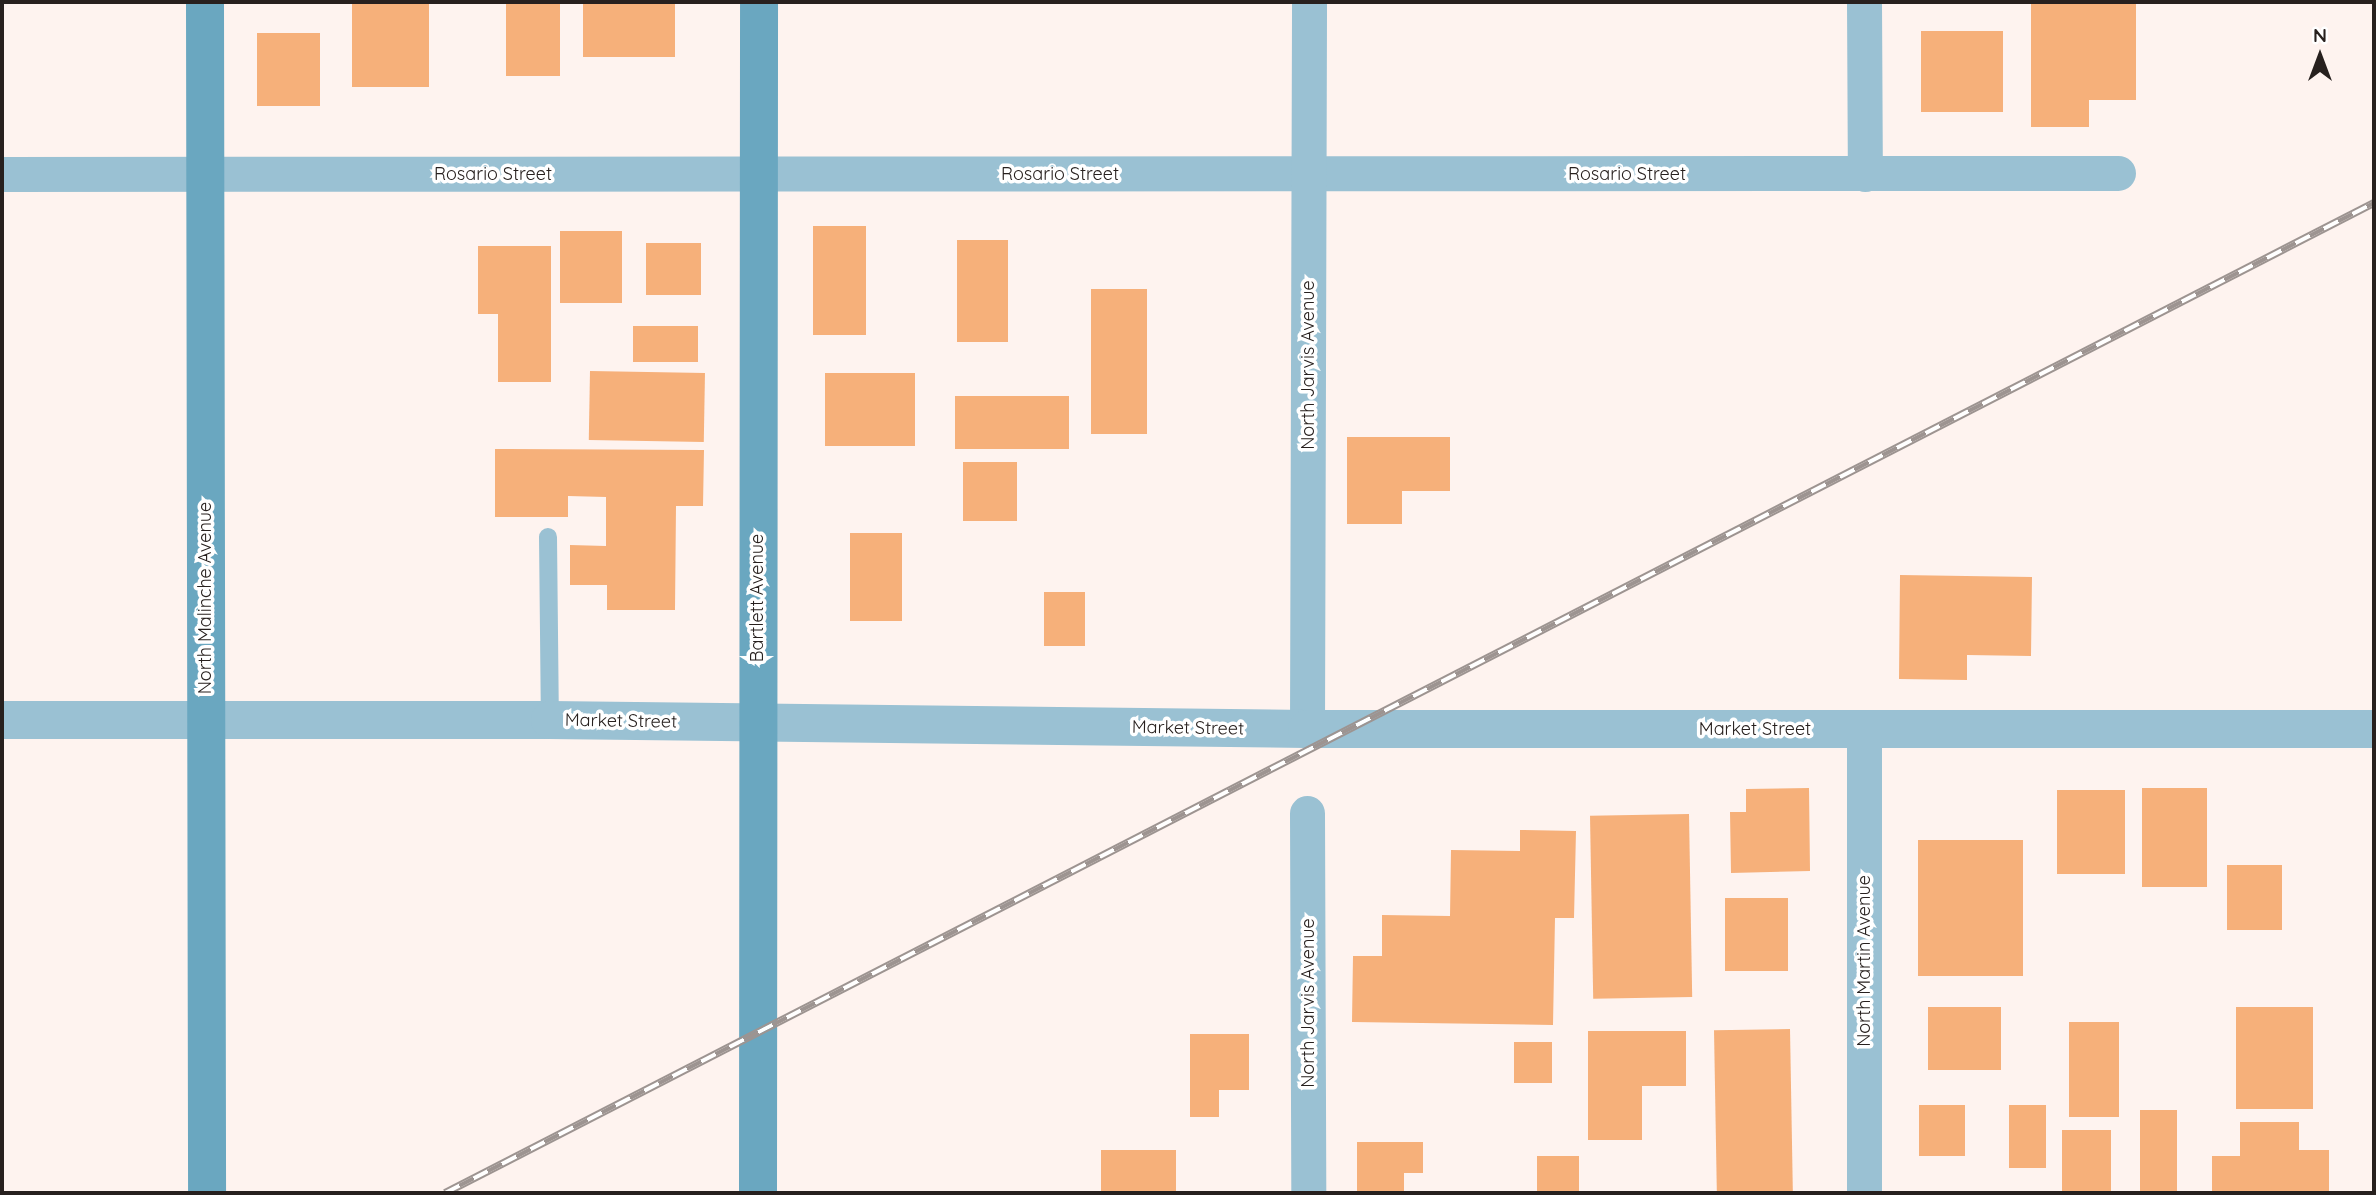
<!DOCTYPE html>
<html>
<head>
<meta charset="utf-8">
<style>
	body { margin:0 }
	#map { position:relative; width:2376px; height:1195px; overflow:hidden; background:#fef3ef; font-family:Quicksand,sans-serif }
	div>[style] { position:absolute }
	[style*='--x'] { left:calc(var(--x)*1px); top:calc(var(--y)*1px); width:calc(var(--w)*1px); rotate:calc(var(--a)*1deg) }
	.building>* { inset:0; background:#f6b07a; transform-origin:0 0 }
	.service>* { height:18px; margin:-9px; padding:0 9px; transform-origin:9px; border-radius:9px; background:#9ac1d3 }
	.minor>* { height:35px; margin:-17.5px; padding:0 17.5px; transform-origin:17.5px; border-radius:17.5px; background:#9ac1d3 }
	.tertiary>* { height:38px; margin:-19px; padding:0 19px; transform-origin:19px; border-radius:19px; background:#9ac1d3 }
	.secondary>* { height:38px; margin:-19px; padding:0 19px; transform-origin:19px; border-radius:19px; background:#6aa7c0 }
	.rail>* { height:8px; margin-top:-4px; transform-origin:0; background:repeating-linear-gradient(90deg,#fff 0 16px,#9d9491 0 32px); box-sizing:border-box; border-block:2px solid #9d9491 }
	span { translate:-50% -50%; white-space:nowrap; text-align:center; line-height:1.15; -webkit-text-stroke:7px #fff; paint-order:stroke }
	.street-label { font-size:18px; color:#27201e }
	.frame { position:absolute; inset:0; border:4px solid #27201e; pointer-events:none }
	.north { position:absolute; left:2285px; top:21px; width:70px; height:70px; -webkit-text-stroke:5px #fff; paint-order:stroke; rotate:0deg; font-size:19px; font-weight:700; line-height:28px; text-align:center; color:#27201e }
	.north::after { content:''; display:block; margin:auto; width:24px; height:32px; background:#27201e; clip-path:polygon(50% 0,100% 100%,50% 72%,0 100%) }
</style>
</head>
<body>
<div id="map">
	<div class="building">
		<i style="left:352px;top:2px;width:77px;height:85px"></i>
		<i style="left:506px;top:2px;width:54px;height:74px"></i>
		<i style="left:583px;top:2px;width:92px;height:55px"></i>
		<i style="clip-path:polygon(2031px 2px,2136px 2px,2136px 100px,2089px 100px,2089px 127px,2031px 127px)"></i>
		<i style="left:1921px;top:31px;width:82px;height:81px"></i>
		<i style="left:257px;top:33px;width:63px;height:73px"></i>
		<i style="left:813px;top:226px;width:53px;height:109px"></i>
		<i style="left:560px;top:231px;width:62px;height:72px"></i>
		<i style="left:957px;top:240px;width:51px;height:102px"></i>
		<i style="left:646px;top:243px;width:55px;height:52px"></i>
		<i style="clip-path:polygon(478px 246px,551px 246px,551px 382px,498px 382px,498px 314px,478px 314px)"></i>
		<i style="left:1091px;top:289px;width:56px;height:145px"></i>
		<i style="left:633px;top:326px;width:65px;height:36px"></i>
		<i style="left:590px;top:371px;width:115px;height:69px;rotate:1deg"></i>
		<i style="left:825px;top:373px;width:90px;height:73px"></i>
		<i style="left:955px;top:396px;width:114px;height:53px"></i>
		<i style="clip-path:polygon(1347px 437px,1450px 437px,1450px 491px,1402px 491px,1402px 524px,1347px 524px)"></i>
		<i style="clip-path:polygon(495px 449px,704px 450px,703px 506px,676px 506px,675px 610px,607px 610px,607px 585px,570px 585px,570px 545px,606px 546px,606px 497px,568px 496px,568px 517px,495px 517px)"></i>
		<i style="left:963px;top:462px;width:54px;height:59px"></i>
		<i style="left:850px;top:533px;width:52px;height:88px"></i>
		<i style="clip-path:polygon(1900px 575px,2032px 577px,2031px 656px,1967px 655px,1967px 680px,1899px 679px)"></i>
		<i style="left:1044px;top:592px;width:41px;height:54px"></i>
		<i style="clip-path:polygon(1809px 788px,1810px 871px,1731px 873px,1730px 812px,1746px 812px,1746px 789px)"></i>
		<i style="left:2142px;top:788px;width:65px;height:99px"></i>
		<i style="left:2057px;top:790px;width:68px;height:84px"></i>
		<i style="left:1689px;top:814px;width:183px;height:99px;rotate:89deg"></i>
		<i style="clip-path:polygon(1520px 830px,1576px 831px,1574px 918px,1555px 918px,1553px 1025px,1352px 1022px,1353px 956px,1382px 956px,1382px 915px,1450px 916px,1451px 850px,1520px 851px)"></i>
		<i style="left:1918px;top:840px;width:105px;height:136px"></i>
		<i style="left:2227px;top:865px;width:55px;height:65px"></i>
		<i style="left:1725px;top:898px;width:63px;height:73px"></i>
		<i style="left:1928px;top:1007px;width:73px;height:63px"></i>
		<i style="left:2236px;top:1007px;width:77px;height:102px"></i>
		<i style="left:2069px;top:1022px;width:50px;height:95px"></i>
		<i style="left:1790px;top:1029px;width:164px;height:76px;rotate:89deg"></i>
		<i style="clip-path:polygon(1588px 1031px,1686px 1031px,1686px 1086px,1642px 1086px,1642px 1140px,1588px 1140px)"></i>
		<i style="clip-path:polygon(1190px 1034px,1249px 1034px,1249px 1090px,1219px 1090px,1219px 1117px,1190px 1117px)"></i>
		<i style="left:1514px;top:1042px;width:38px;height:41px"></i>
		<i style="left:1919px;top:1105px;width:46px;height:51px"></i>
		<i style="left:2009px;top:1105px;width:37px;height:63px"></i>
		<i style="left:2140px;top:1110px;width:37px;height:83px"></i>
		<i style="clip-path:polygon(2240px 1122px,2299px 1122px,2299px 1150px,2329px 1150px,2329px 1193px,2212px 1193px,2212px 1156px,2240px 1156px)"></i>
		<i style="left:2062px;top:1130px;width:49px;height:63px"></i>
		<i style="clip-path:polygon(1357px 1142px,1423px 1142px,1423px 1173px,1404px 1173px,1404px 1193px,1357px 1193px)"></i>
		<i style="left:1101px;top:1150px;width:75px;height:43px"></i>
		<i style="left:1537px;top:1156px;width:42px;height:37px"></i>
	</div>
	<div class="service">
		<i style="--x:548;--y:537;--w:183;--a:89.4"></i>
	</div>
	<div class="minor">
		<i style="--x:1864;--y:2;--w:172;--a:89.7"></i>
		<i style="--x:2;--y:174;--w:2116;--a:-0.03"></i>
		<i style="--x:1307;--y:729;--w:727;--a:-89.84"></i>
		<i style="--x:1864;--y:729;--w:464;--a:90"></i>
		<i style="--x:1307;--y:813;--w:380;--a:89.8"></i>
	</div>
	<div class="tertiary">
		<i style="--x:2;--y:720;--w:548;--a:0"></i>
		<i style="--x:550;--y:720;--w:757;--a:0.68"></i>
		<i style="--x:1307;--y:729;--w:1067;--a:0"></i>
	</div>
	<div class="secondary">
		<i style="--x:205;--y:2;--w:1191;--a:89.9"></i>
		<i style="--x:758;--y:1193;--w:1191;--a:-89.95"></i>
	</div>
	<div class="rail">
		<i style="--x:445;--y:1193;--w:2168;--a:-27.17"></i>
	</div>
	<div class="street-label">
		<span style="left:493px;top:174px">Rosario Street</span>
		<span style="left:1060px;top:174px">Rosario Street</span>
		<span style="left:1627px;top:174px">Rosario Street</span>
		<span style="left:1308px;top:365px;rotate:-90deg">North Jarvis Avenue</span>
		<span style="left:205px;top:598px;rotate:-90deg">North Malinche Avenue</span>
		<span style="left:757px;top:598px;rotate:-90deg">Bartlett Avenue</span>
		<span style="left:621px;top:721px;rotate:1deg">Market Street</span>
		<span style="left:1188px;top:728px;rotate:1deg">Market Street</span>
		<span style="left:1755px;top:729px">Market Street</span>
		<span style="left:1864px;top:961px;rotate:-90deg">North Martin Avenue</span>
		<span style="left:1308px;top:1003px;rotate:-90deg">North Jarvis Avenue</span>
	</div>
	<div class="frame"></div>
	<div class="north">N</div>
</div>
</body>
</html>
